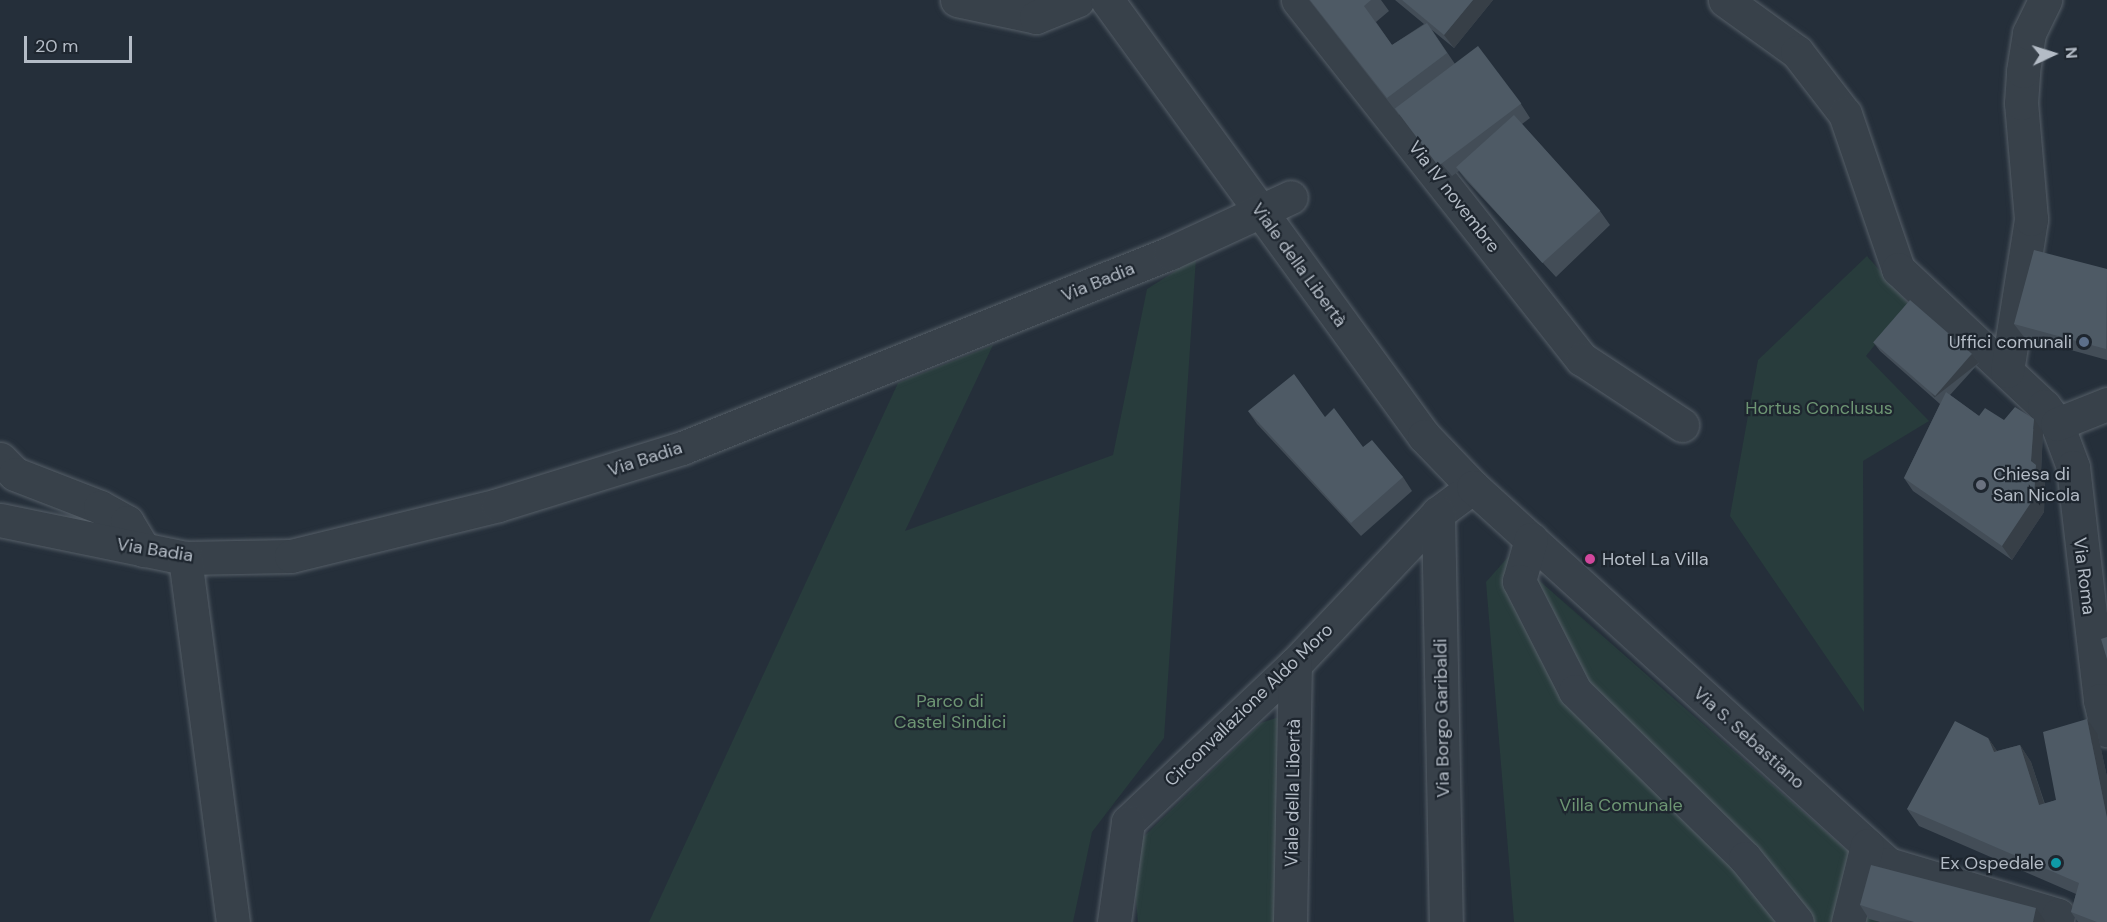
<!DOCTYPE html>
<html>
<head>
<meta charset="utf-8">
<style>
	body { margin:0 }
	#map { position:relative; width:2107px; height:922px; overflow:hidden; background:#252f3a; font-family:"DM Sans",sans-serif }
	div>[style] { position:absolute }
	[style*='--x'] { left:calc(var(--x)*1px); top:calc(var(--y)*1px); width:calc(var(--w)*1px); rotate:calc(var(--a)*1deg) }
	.green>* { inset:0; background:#283c3c }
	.roads { filter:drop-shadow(0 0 2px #565f68) drop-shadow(0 0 2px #565f68) }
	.minor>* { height:33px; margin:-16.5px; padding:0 16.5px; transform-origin:16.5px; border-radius:16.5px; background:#38414a }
	.wall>* { inset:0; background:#434d57 }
	.shaded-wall>* { inset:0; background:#373f47; transform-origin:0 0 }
	.building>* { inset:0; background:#4e5a65; transform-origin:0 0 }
	.dots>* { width:16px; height:16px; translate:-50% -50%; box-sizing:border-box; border:3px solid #1e262f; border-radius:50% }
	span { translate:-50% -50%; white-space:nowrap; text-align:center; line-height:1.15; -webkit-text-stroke:4.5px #1e262f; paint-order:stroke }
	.street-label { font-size:18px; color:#b4bcc6 }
	.poi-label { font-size:18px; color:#b4bcc6 }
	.right { translate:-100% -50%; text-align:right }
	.left { translate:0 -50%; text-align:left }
	.park-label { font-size:18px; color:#6d9573 }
	.north { position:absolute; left:2023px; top:24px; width:60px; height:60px; -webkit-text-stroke:4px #1e262f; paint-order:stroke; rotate:86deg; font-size:16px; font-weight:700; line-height:24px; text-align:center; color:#b4bcc6 }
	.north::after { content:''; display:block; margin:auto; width:21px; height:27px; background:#b4bcc6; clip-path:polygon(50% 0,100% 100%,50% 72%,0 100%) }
	.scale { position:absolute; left:24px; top:36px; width:108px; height:27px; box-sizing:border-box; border:3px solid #b4bcc6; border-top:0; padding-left:8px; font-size:18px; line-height:21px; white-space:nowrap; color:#b4bcc6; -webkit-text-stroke:4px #1e262f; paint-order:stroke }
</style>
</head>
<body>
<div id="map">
	<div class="green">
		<i style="clip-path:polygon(1867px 256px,1908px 303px,1866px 356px,1929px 421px,1863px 461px,1864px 712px,1730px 516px,1758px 360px)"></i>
		<i style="clip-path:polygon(1196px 258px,1164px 738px,1092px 832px,1073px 922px,649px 922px,898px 383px,993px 345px,905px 531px,1113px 455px,1147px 289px)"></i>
		<i style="clip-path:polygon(1510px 555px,1880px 879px,1869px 918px,1880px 922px,1514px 922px,1486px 582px)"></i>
		<i style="clip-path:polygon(1285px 715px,1277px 922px,1138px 922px,1131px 849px,1261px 723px)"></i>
	</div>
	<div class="roads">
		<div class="minor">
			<i style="--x:957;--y:0;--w:81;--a:12.1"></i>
			<i style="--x:1036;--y:17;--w:45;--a:-22"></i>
			<i style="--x:1107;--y:0;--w:539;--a:53.98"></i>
			<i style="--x:1424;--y:436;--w:71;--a:46.1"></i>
			<i style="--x:1473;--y:487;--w:44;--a:143.4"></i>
			<i style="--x:1438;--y:513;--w:208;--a:133.4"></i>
			<i style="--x:1295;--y:664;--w:230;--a:136.6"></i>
			<i style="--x:1128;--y:822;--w:101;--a:98"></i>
			<i style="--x:1298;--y:0;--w:458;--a:51.7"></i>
			<i style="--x:1582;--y:359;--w:120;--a:33.4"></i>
			<i style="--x:1725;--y:0;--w:89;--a:35.8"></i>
			<i style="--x:1797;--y:52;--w:78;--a:52.3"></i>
			<i style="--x:1845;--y:114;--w:164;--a:71.1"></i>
			<i style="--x:1898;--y:269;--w:200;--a:43.2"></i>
			<i style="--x:2044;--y:406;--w:22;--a:54"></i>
			<i style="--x:2057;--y:424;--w:46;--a:69.6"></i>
			<i style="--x:2073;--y:467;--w:235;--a:83.4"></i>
			<i style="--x:2100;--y:700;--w:31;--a:77"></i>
			<i style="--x:2007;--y:371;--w:154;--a:-81"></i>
			<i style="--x:2031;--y:219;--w:116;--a:-94.9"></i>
			<i style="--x:2021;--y:103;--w:32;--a:-86"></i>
			<i style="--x:2023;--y:71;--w:38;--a:-81"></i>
			<i style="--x:2029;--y:33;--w:37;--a:-64"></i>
			<i style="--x:2057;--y:424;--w:54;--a:-21.8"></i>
			<i style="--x:0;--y:459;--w:21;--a:45"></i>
			<i style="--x:15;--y:474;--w:91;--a:21.2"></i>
			<i style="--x:100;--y:507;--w:31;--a:29"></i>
			<i style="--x:127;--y:522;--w:33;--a:59"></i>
			<i style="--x:1473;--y:487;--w:561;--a:42.25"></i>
			<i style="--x:1888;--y:864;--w:177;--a:16.7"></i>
			<i style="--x:2058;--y:915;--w:7;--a:106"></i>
			<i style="--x:1438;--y:513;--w:409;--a:88.9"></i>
			<i style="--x:0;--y:520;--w:189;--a:11.6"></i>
			<i style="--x:185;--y:558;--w:106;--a:-1.1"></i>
			<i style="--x:291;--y:556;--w:213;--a:-13.8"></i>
			<i style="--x:498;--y:505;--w:193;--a:-17.2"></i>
			<i style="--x:682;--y:448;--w:526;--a:-21.78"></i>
			<i style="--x:1170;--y:253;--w:133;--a:-24.8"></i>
			<i style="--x:1531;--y:539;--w:44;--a:105.9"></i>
			<i style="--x:1519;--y:581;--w:123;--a:63"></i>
			<i style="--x:1575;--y:691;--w:238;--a:44.5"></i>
			<i style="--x:1745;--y:858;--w:82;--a:50.9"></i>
			<i style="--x:185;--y:558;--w:367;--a:82.5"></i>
			<i style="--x:1290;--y:922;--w:258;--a:-88.9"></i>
			<i style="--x:1848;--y:922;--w:79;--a:-76.1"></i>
		</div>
	</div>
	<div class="wall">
		<i style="clip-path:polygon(1309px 0,1381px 0,1389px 11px,1376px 22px,1392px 45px,1424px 24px,1395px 0,1493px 0,1454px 48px,1432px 30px,1455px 64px,1521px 104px,1530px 118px,1522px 124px,1600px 211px,1610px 225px,1556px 277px,1466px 180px,1459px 171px,1452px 176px,1408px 125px,1400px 114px,1399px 115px)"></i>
		<i style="clip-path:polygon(2107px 269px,2107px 360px,2024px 337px,2014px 324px)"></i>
		<i style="clip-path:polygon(1873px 342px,1972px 354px,1979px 363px,1950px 395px,1979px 416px,2004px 420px,2043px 432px,2041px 472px,2045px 478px,2044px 512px,2012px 560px,1913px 491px,1904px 478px,1940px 404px,1880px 351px)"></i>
		<i style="clip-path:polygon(1248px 411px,1363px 447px,1403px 477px,1412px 491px,1361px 536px,1257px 424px)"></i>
		<i style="clip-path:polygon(2098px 735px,2107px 777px,2107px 922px,2078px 922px,2071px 912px,2076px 894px,1919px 826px,1907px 809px,1988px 738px,1997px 751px,2020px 745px,2031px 762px,2045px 804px,2056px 800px)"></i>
		<i style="clip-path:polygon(1860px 905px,2045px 921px,1880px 922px,1869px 919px)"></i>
	</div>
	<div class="shaded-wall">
		<i style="clip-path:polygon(1473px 0,1493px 0,1454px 48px,1444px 35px)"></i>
		<i style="left:1972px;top:354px;width:11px;height:56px;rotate:52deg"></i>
		<i style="clip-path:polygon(2034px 419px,2043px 432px,2041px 472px,2045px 478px,2044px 512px,2012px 560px,2002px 546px,2031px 461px)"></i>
		<i style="clip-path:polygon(2087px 719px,2098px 735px,2107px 777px,2107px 818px)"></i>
		<i style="clip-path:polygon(1988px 738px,1999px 754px,1994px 752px)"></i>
		<i style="clip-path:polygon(2020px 745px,2031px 762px,2050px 822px,2039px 805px)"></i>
		<i style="clip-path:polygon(2036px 908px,2045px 921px,2045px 922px,2033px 922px)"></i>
	</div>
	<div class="building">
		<i style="clip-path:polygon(1310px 0,1371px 0,1364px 6px,1392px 45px,1427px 23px,1447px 53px,1387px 98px)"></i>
		<i style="clip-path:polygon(1402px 0,1473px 0,1444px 35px)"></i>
		<i style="left:1478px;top:46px;width:72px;height:104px;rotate:53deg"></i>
		<i style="left:1514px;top:115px;width:129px;height:78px;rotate:48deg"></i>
		<i style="clip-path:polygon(2034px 250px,2107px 269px,2106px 349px,2014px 324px)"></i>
		<i style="left:1910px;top:300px;width:82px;height:56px;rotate:41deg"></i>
		<i style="clip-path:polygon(1294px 374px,1325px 417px,1334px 408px,1363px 447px,1372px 440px,1403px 477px,1351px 523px,1248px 411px)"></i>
		<i style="clip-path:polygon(1946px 392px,1979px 416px,1985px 408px,2004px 420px,2015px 407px,2034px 419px,2031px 461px,2036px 465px,2034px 498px,2002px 546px,1904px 478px)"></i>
		<i style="clip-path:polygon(2107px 637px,2107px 659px,2101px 639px)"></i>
		<i style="clip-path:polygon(2087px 719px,2107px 818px,2107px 922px,2097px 922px,2071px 912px,2079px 883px,1907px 809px,1955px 721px,1988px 738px,1994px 752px,2020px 745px,2039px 805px,2056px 800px,2043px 732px)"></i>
		<i style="clip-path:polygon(1871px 865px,2036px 908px,2033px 922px,1914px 922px,1860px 905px)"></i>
	</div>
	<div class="dots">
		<i style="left:2084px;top:342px;background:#5c6f8a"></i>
		<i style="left:1981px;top:485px;background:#6b7280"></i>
		<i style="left:1590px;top:559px;background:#d1479c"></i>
		<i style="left:2056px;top:863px;background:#0f9aa8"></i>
	</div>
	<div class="street-label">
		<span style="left:1454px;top:197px;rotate:52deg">Via IV novembre</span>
		<span style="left:1299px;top:265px;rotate:54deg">Viale della Libertà</span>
		<span style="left:1098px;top:282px;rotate:-22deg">Via Badia</span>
		<span style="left:645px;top:459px;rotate:-18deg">Via Badia</span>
		<span style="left:155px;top:550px;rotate:9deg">Via Badia</span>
		<span style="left:2084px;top:576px;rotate:83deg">Via Roma</span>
		<span style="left:1249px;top:705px;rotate:-44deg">Circonvallazione Aldo Moro</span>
		<span style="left:1442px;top:718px;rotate:-91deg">Via Borgo Garibaldi</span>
		<span style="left:1749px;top:738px;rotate:42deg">Via S. Sebastiano</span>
		<span style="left:1293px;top:793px;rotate:-89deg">Viale della Libertà</span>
	</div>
	<div class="poi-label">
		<span class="right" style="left:2072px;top:342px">Uffici comunali</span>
		<span class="left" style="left:1993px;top:485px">Chiesa di<br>San Nicola</span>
		<span class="left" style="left:1602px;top:559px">Hotel La Villa</span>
		<span class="right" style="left:2044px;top:863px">Ex Ospedale</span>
	</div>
	<div class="park-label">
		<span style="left:1819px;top:408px">Hortus Conclusus</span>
		<span style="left:950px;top:712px">Parco di<br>Castel Sindici</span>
		<span style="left:1621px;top:805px">Villa Comunale</span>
	</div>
	<div class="north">N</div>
	<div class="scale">20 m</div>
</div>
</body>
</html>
